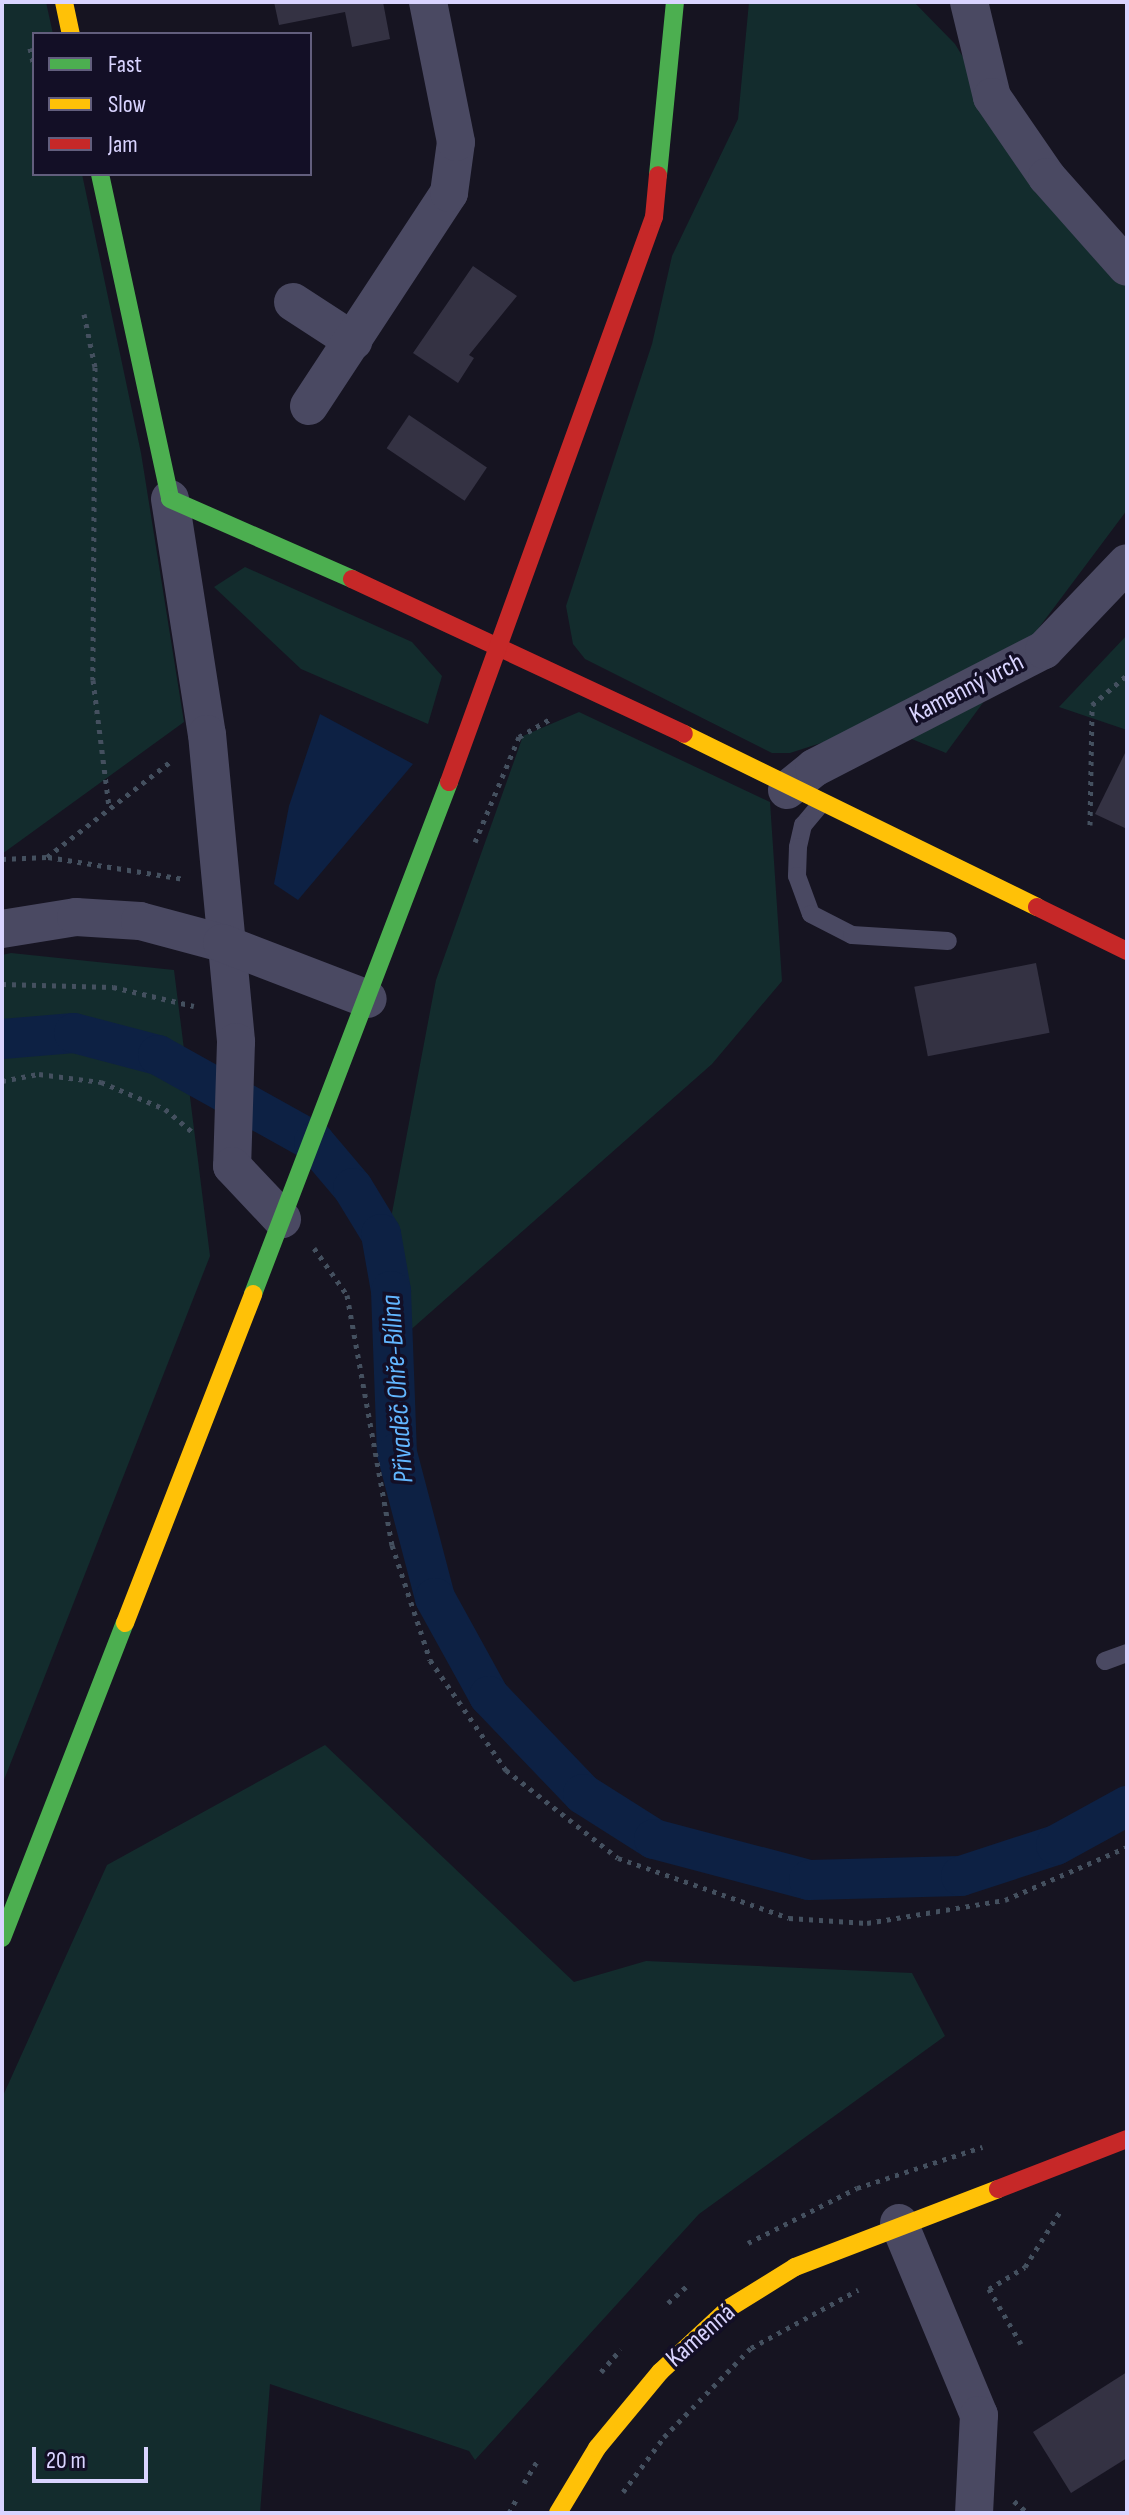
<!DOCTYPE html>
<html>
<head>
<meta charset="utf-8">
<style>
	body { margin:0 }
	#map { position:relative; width:1129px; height:2515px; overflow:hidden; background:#161421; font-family:"Sofia Sans Condensed",sans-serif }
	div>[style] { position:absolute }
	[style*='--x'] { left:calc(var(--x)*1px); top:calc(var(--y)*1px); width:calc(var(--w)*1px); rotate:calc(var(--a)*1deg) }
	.green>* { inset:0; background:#132c2d }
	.water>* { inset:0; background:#0d2144 }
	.canal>* { height:40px; margin:-20px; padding:0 20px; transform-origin:20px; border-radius:20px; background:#0d2144 }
	.building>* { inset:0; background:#343243; transform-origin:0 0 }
	.path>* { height:5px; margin-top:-2.5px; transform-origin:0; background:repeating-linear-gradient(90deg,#44505f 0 4px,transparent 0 10px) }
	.lane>* { height:18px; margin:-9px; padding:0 9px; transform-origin:9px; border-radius:9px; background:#4a4962 }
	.street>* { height:38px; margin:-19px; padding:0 19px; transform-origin:19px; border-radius:19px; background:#4a4962 }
	.fast>* { height:18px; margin:-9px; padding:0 9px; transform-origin:9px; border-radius:9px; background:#4caf50 }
	.slow>* { height:18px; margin:-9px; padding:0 9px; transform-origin:9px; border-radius:9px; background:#ffc107 }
	.jam>* { height:18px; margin:-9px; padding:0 9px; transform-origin:9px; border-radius:9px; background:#c62828 }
	span { translate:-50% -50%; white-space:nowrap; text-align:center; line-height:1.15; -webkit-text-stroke:7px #130f26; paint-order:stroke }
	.street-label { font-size:26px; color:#d9d4ff }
	.water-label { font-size:28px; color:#62b6ff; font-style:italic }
	.frame { position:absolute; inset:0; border:4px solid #d9d4ff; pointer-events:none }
	.legend { position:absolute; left:32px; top:32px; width:280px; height:144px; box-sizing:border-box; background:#130f26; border:2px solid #625e7d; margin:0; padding:10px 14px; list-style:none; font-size:24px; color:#d9d4ff }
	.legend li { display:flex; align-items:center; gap:16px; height:40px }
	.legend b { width:40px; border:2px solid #625e7d }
	.scale { position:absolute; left:32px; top:2447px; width:116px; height:36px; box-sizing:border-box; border:4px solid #d9d4ff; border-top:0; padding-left:10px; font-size:24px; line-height:28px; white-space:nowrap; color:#d9d4ff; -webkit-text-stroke:6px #130f26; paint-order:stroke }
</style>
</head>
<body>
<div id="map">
	<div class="green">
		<i style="clip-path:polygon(2px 2px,46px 2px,53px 34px,34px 34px,34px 174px,82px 174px,141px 453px,184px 722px,2px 854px)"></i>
		<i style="clip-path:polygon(749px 2px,914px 2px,955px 44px,1014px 140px,1127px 277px,1127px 510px,1026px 645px,877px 725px,790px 753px,772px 753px,585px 659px,573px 644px,566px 606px,652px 344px,672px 256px,738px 119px)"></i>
		<i style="clip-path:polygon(245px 567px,412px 642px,442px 676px,428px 724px,301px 669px,214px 587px)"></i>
		<i style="clip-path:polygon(1127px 635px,1127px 730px,1059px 707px)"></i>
		<i style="clip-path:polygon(999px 681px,946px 753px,902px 735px)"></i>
		<i style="clip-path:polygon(579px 712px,770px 802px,782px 981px,712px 1064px,398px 1341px,400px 1289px,388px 1234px,436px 980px,523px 736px)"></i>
		<i style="clip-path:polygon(11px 953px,174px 970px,210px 1256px,2px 1785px,2px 955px)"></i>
		<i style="clip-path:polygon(325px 1745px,574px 1982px,646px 1961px,912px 1973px,945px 2036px,699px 2214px,475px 2460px,469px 2451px,270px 2384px,260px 2513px,2px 2513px,2px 2098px,107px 1865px)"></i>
	</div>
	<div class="water">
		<i style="clip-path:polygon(320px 714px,413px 764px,298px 900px,274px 884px,289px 806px)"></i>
	</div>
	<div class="canal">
		<i style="--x:2;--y:1039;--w:72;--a:-4.8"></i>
		<i style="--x:74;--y:1033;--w:87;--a:14.7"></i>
		<i style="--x:158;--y:1055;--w:179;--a:29.1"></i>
		<i style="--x:314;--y:1142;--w:60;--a:49.7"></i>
		<i style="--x:353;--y:1188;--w:54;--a:58.7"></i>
		<i style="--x:381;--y:1234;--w:58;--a:80"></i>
		<i style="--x:391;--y:1291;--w:162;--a:87.9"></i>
		<i style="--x:397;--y:1453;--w:150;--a:75.3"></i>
		<i style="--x:435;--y:1598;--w:112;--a:61.1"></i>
		<i style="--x:489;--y:1696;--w:136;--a:46.2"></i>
		<i style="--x:583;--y:1794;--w:84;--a:32.4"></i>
		<i style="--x:654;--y:1839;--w:160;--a:14.8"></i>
		<i style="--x:809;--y:1880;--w:152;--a:-1.5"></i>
		<i style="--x:961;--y:1876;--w:100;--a:-18.1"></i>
		<i style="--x:1056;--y:1845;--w:81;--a:-28.8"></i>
	</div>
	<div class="building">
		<i style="clip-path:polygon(274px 2px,383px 2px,390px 39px,352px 47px,345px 12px,279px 25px)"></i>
		<i style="clip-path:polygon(473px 266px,517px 296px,469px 355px,474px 358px,458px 383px,413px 353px)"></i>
		<i style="left:409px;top:415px;width:94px;height:40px;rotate:34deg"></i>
		<i style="clip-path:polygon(1127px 749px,1127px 829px,1095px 814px)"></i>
		<i style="left:1036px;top:963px;width:71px;height:124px;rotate:79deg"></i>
		<i style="clip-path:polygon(1127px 2372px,1127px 2458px,1071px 2493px,1033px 2432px)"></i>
	</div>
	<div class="path">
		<i style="--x:30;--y:48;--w:19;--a:78"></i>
		<i style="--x:84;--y:314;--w:54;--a:78.3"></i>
		<i style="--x:95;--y:367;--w:313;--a:90.4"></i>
		<i style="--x:93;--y:680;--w:128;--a:82.8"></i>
		<i style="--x:1090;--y:825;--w:120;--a:-89"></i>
		<i style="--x:1092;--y:705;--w:46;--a:-40.6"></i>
		<i style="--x:475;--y:842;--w:114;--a:-67.3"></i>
		<i style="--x:519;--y:737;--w:39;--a:-30"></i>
		<i style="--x:48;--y:857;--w:138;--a:9.2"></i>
		<i style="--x:2;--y:859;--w:45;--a:-2.5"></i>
		<i style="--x:47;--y:857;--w:157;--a:-37.7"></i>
		<i style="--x:2;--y:984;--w:111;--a:1.5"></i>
		<i style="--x:113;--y:987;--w:83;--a:13.2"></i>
		<i style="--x:2;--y:1081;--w:38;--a:-11"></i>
		<i style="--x:39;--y:1074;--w:63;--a:7.4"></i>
		<i style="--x:101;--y:1082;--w:69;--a:22.9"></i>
		<i style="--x:165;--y:1109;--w:39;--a:40"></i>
		<i style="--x:314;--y:1248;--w:57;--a:54.9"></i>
		<i style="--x:347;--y:1295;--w:254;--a:79.8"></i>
		<i style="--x:392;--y:1545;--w:121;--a:71.7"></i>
		<i style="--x:430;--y:1660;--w:134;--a:55.4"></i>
		<i style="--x:506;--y:1770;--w:142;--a:38.2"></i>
		<i style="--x:618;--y:1858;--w:181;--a:19.3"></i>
		<i style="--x:789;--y:1918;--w:78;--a:3.7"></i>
		<i style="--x:867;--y:1923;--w:140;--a:-9.5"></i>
		<i style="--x:1005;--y:1900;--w:133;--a:-23.5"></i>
		<i style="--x:748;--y:2243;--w:122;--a:-26.8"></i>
		<i style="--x:857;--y:2188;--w:132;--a:-18.2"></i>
		<i style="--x:668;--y:2303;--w:25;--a:-42"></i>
		<i style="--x:1021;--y:2344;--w:64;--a:-120.2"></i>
		<i style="--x:989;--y:2289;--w:42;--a:-31.4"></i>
		<i style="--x:1025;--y:2267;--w:67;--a:-57.7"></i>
		<i style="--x:601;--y:2372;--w:30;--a:-49"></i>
		<i style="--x:524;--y:2483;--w:26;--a:-59"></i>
		<i style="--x:623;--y:2492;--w:69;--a:-53.3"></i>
		<i style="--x:664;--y:2437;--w:124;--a:-45.7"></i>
		<i style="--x:751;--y:2348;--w:122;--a:-28.5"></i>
		<i style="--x:1014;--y:2501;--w:18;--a:41"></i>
		<i style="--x:509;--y:2513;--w:19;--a:-62"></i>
	</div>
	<div class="lane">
		<i style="--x:820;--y:805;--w:26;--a:130"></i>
		<i style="--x:803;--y:825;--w:23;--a:103"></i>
		<i style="--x:798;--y:847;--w:29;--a:92"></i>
		<i style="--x:797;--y:876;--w:40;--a:69.8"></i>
		<i style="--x:811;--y:914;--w:46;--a:27.1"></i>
		<i style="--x:852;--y:935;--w:96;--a:3.6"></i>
		<i style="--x:1105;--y:1661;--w:23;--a:-20"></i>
	</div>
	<div class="street">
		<i style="--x:969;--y:2;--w:98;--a:76.4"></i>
		<i style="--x:992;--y:97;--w:97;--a:55.5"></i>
		<i style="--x:1047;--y:177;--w:120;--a:48.4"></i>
		<i style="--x:293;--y:302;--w:72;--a:33"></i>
		<i style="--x:309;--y:406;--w:255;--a:-56.7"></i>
		<i style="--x:449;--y:193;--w:51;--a:-82.2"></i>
		<i style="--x:456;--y:142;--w:143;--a:-101.3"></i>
		<i style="--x:170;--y:499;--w:238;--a:81.1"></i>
		<i style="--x:207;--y:734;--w:309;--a:84.6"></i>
		<i style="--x:236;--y:1042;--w:124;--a:91.8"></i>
		<i style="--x:232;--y:1166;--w:73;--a:46.7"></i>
		<i style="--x:787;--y:790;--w:35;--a:-39"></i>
		<i style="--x:814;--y:768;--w:259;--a:-27.2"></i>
		<i style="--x:1044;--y:650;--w:120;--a:-46.3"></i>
		<i style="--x:2;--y:929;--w:75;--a:-9.2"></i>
		<i style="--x:76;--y:917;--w:64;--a:3.6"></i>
		<i style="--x:140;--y:921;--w:85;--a:15"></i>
		<i style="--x:222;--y:943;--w:156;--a:21"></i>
		<i style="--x:899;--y:2223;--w:208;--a:67.4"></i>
		<i style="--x:979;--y:2415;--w:98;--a:92.9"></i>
	</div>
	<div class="fast">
		<i style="--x:100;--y:174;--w:332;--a:77.8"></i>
		<i style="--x:170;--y:499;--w:199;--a:23.7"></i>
		<i style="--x:658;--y:175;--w:174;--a:-84.4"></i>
		<i style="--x:253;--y:1294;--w:548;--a:-69.05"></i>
		<i style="--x:2;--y:1938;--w:338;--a:-68.7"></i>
	</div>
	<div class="slow">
		<i style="--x:64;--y:2;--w:33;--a:78"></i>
		<i style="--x:684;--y:734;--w:393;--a:26.1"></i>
		<i style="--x:125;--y:1623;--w:353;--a:-68.7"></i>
		<i style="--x:558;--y:2513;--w:76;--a:-59"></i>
		<i style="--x:597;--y:2448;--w:99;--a:-50.3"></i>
		<i style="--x:660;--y:2372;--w:94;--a:-42.8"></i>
		<i style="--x:729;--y:2308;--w:78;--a:-31.8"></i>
		<i style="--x:795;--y:2267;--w:217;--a:-21"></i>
	</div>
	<div class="jam">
		<i style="--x:352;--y:579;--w:366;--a:25"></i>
		<i style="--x:449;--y:782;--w:601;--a:-70.06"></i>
		<i style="--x:654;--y:217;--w:42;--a:-84.6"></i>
		<i style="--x:1037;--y:907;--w:100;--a:26.1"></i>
		<i style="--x:998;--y:2189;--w:138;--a:-21.2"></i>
	</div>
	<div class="street-label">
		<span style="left:967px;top:689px;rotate:-27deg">Kamenný vrch</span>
		<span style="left:701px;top:2336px;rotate:-41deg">Kamenná</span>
	</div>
	<div class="water-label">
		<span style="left:398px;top:1389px;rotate:-94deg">Přivaděč Ohře-Bílina</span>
	</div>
	<div class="frame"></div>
	<ul class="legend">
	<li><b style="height:10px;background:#4caf50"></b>Fast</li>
	<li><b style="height:10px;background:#ffc107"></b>Slow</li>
	<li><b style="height:10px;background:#c62828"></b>Jam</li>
	</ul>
	<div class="scale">20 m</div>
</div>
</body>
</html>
